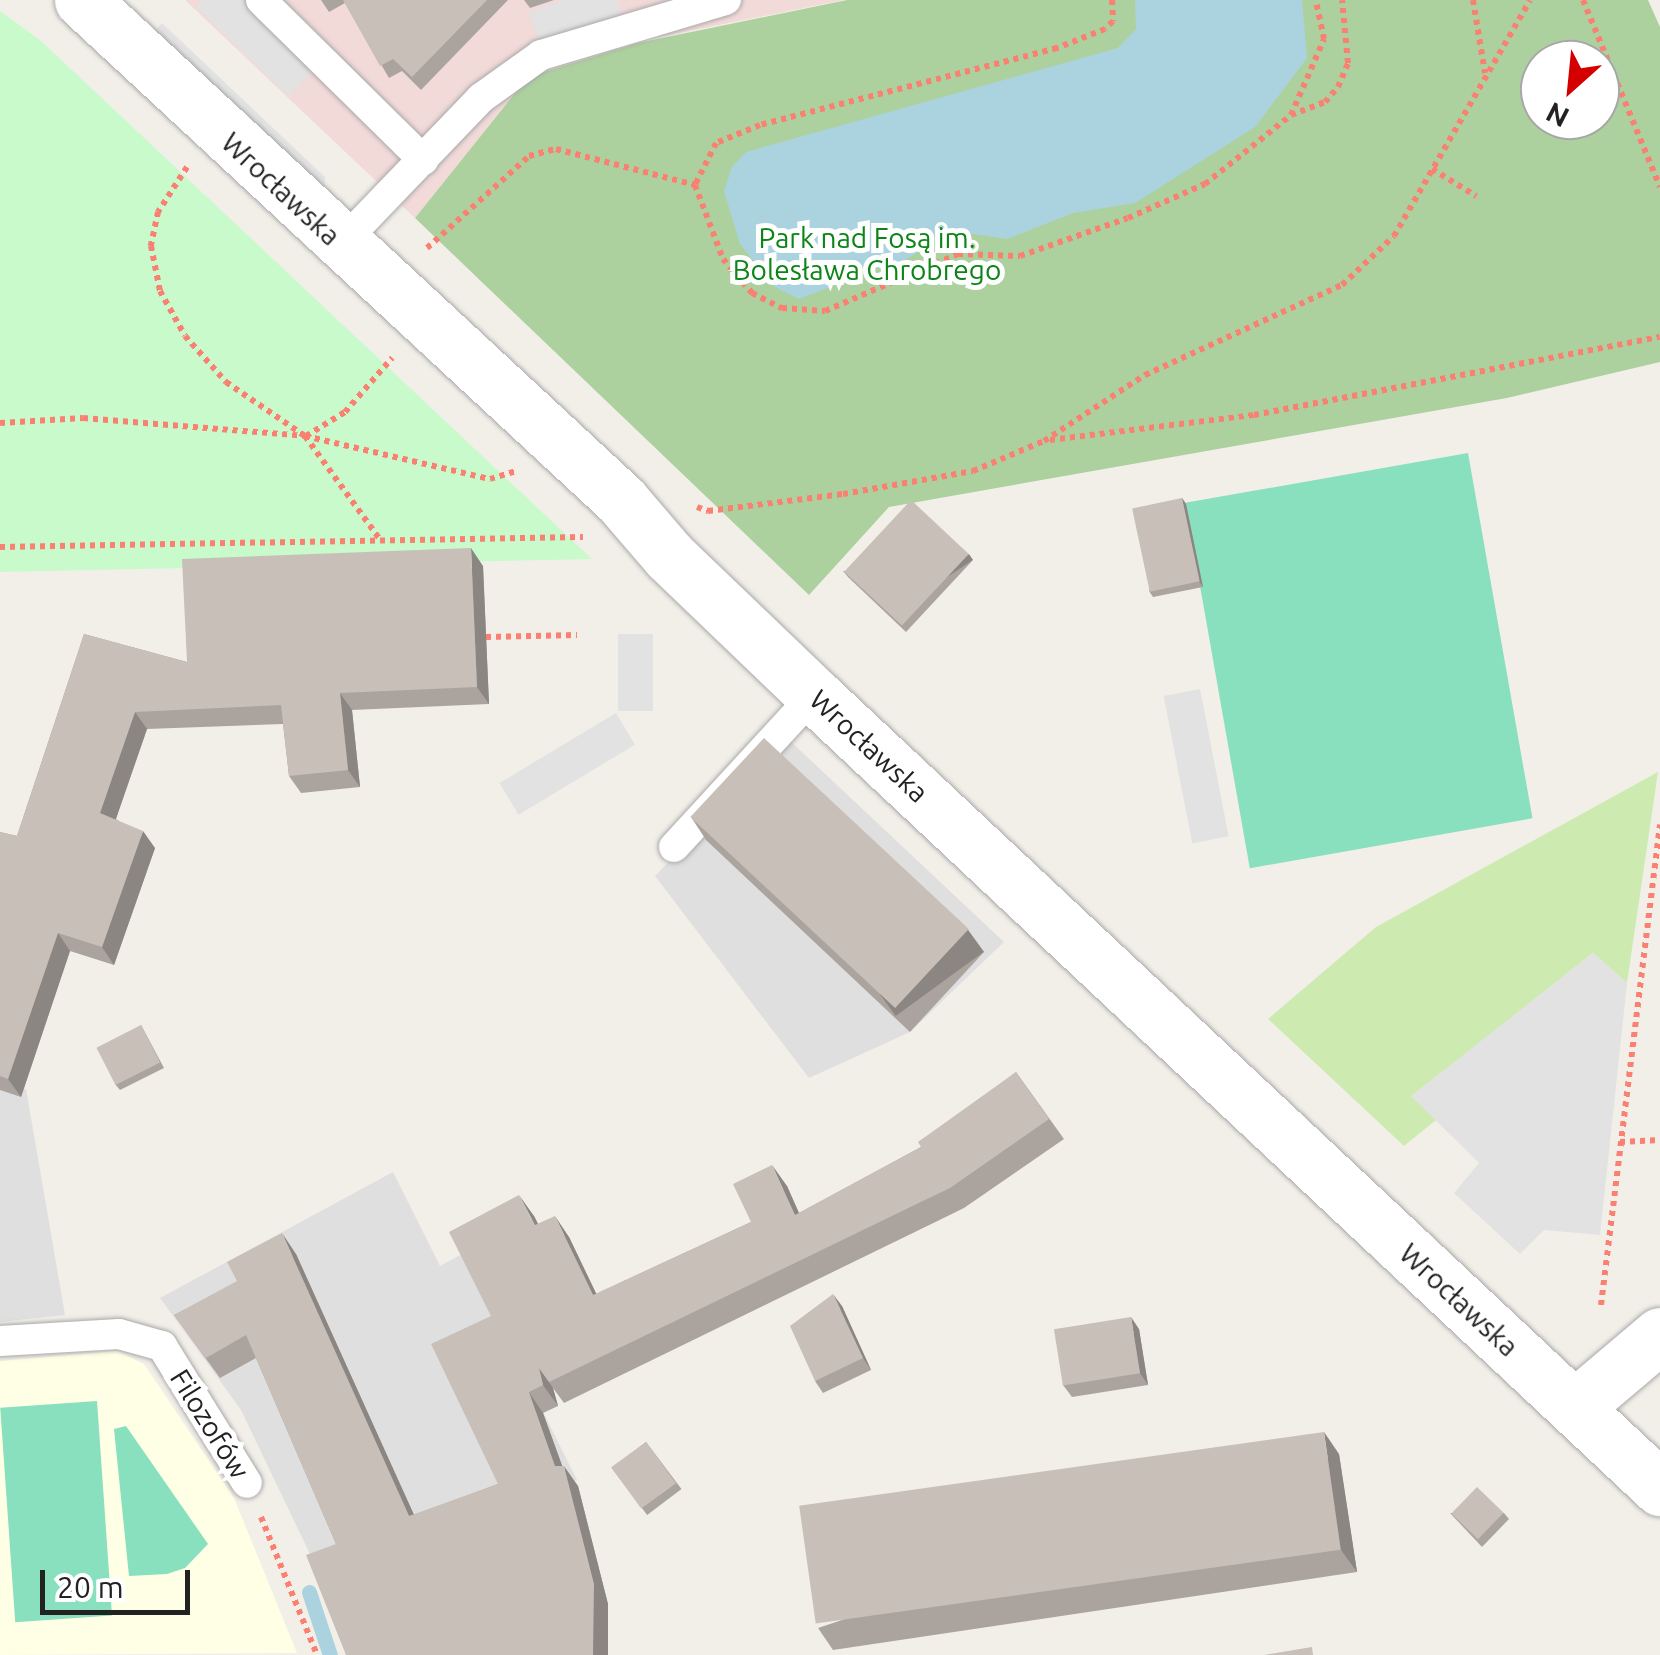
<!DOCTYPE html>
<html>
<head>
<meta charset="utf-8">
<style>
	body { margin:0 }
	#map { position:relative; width:1660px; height:1655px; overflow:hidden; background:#f2efe9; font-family:Ubuntu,sans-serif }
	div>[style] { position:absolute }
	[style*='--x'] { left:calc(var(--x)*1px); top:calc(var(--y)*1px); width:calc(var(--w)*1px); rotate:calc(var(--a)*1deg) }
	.residential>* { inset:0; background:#e0dfdf }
	.commercial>* { inset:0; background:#f2dad9 }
	.education>* { inset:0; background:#ffffe5 }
	.grass>* { inset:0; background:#cdebb0 }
	.forest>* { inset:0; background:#add19e }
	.park>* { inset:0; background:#c8facc }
	.pitch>* { inset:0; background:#88e0be; transform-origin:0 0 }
	.parking>* { inset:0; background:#e2e2e2; transform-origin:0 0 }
	.water>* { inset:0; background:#aad3df }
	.stream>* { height:15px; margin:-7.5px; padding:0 7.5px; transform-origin:7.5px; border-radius:7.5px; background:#aad3df }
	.path>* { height:6px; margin-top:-3px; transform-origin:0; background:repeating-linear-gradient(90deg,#fa8072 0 5px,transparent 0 10px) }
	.roads { filter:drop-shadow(0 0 2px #a9a9a9) drop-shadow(0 0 2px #a9a9a9) }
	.service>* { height:30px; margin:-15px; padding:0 15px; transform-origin:15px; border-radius:15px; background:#fff }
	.minor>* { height:55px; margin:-27.5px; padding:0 27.5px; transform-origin:27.5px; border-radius:27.5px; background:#fff }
	.tertiary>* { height:55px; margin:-27.5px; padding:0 27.5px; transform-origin:27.5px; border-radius:27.5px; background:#fff }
	.wall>* { inset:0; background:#aba49e; transform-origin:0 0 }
	.shaded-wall>* { inset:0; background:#8b8681; transform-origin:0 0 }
	.building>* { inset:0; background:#c7bfb8; transform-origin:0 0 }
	span { translate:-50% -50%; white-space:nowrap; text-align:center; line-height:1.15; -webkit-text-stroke:10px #fff; paint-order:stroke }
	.street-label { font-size:28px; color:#222 }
	.park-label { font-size:28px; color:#0c8416 }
	.north { position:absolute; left:1520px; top:40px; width:100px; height:100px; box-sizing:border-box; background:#fff; border:2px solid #a7a7a7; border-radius:50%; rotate:207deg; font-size:28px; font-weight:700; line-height:40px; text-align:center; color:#222 }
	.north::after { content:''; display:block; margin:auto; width:35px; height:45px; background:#d40000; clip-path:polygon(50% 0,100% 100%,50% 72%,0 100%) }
	.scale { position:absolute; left:40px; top:1570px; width:150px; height:45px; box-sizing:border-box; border:5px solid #222; border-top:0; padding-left:12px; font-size:30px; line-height:35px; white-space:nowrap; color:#222; -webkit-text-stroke:8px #fff; paint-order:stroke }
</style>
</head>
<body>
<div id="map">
	<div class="residential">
		<i style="clip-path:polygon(788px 739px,1004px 942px,910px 1032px,809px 1078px,655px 876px)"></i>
		<i style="clip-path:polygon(0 1085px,26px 1089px,65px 1315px,0 1322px)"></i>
		<i style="clip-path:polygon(393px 1172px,440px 1266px,464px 1253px,577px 1480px,320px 1575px,241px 1410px,160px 1298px)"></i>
	</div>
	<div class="commercial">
		<i style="clip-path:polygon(185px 0,844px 0,649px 39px,528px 77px,415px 218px)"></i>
	</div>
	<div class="education">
		<i style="clip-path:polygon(117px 1351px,144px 1364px,234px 1498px,297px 1653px,0 1655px,0 1361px)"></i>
	</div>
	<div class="grass">
		<i style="clip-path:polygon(1658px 772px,1627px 983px,1593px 953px,1412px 1096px,1436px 1120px,1404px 1146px,1268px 1019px,1376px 927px)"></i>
	</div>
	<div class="forest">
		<i style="clip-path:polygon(evenodd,847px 0,1648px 0,1660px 27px,1660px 362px,1507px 398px,889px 507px,809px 595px,415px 218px,528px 77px,638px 43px,847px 0,1540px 60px,1600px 60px,1600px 120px,1540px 120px,1540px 60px)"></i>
	</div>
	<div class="park">
		<i style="clip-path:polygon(0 11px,40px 40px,592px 559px,0 572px)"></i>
	</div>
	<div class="pitch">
		<i style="left:1468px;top:453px;width:371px;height:287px;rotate:80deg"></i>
		<i style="left:97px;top:1401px;width:215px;height:97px;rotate:86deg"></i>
		<i style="clip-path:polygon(126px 1426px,208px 1544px,185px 1568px,167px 1574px,129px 1576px,114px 1429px)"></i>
	</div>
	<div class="parking">
		<i style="clip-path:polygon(203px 0,244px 0,315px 69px,289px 96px,196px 7px)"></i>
		<i style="clip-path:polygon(564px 0,617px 0,622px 18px,540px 44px,529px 12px)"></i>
		<i style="clip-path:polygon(162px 23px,325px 177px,325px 200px,149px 37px)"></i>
		<i style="left:618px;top:634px;width:35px;height:77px"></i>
		<i style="left:1200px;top:689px;width:150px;height:37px;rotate:79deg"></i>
		<i style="left:616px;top:713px;width:37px;height:136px;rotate:59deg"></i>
		<i style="clip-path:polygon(1593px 953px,1627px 983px,1600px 1235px,1544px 1230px,1520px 1254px,1454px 1193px,1479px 1163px,1411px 1096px)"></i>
	</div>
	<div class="water">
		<i style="clip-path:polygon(1135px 0,1302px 0,1307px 58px,1255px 127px,1135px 203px,1073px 213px,1007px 239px,953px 231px,890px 269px,859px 266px,838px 284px,799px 299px,775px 287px,740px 244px,724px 191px,732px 167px,746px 152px,1118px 48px,1136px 29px)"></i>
	</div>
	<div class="stream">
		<i style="--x:309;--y:1592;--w:66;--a:71.6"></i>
	</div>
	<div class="path">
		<i style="--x:1112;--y:0;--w:21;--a:87"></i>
		<i style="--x:1113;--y:21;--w:11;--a:135"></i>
		<i style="--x:1105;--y:29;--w:52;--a:158.4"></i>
		<i style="--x:1057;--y:48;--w:307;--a:165.5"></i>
		<i style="--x:760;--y:125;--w:48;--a:157.8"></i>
		<i style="--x:716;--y:143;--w:47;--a:116.6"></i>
		<i style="--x:695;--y:185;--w:79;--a:69.3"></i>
		<i style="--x:723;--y:259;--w:45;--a:49.5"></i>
		<i style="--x:752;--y:293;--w:34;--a:27"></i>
		<i style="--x:782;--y:308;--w:43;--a:4"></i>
		<i style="--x:825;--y:311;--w:145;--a:-23.2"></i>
		<i style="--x:958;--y:254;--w:62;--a:1.8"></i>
		<i style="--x:1020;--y:256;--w:114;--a:-19.4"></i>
		<i style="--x:1128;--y:218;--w:84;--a:-23.8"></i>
		<i style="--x:1205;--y:184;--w:110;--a:-38.7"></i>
		<i style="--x:1291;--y:115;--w:83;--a:-66.5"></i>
		<i style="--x:1324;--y:39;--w:40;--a:-102"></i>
		<i style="--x:1473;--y:0;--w:74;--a:80.7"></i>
		<i style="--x:1583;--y:0;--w:202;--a:67.6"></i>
		<i style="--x:1291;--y:115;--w:36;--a:-21"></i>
		<i style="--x:1325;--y:102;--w:20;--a:-49"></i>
		<i style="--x:1338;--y:87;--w:26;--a:-67"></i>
		<i style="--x:1348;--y:63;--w:63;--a:-95.4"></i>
		<i style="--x:187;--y:167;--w:54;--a:122.8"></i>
		<i style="--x:158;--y:212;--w:35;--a:102"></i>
		<i style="--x:151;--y:246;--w:46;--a:78.7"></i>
		<i style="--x:160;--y:291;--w:51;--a:60.9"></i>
		<i style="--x:185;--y:336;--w:62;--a:48.3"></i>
		<i style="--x:226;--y:382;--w:96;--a:34.4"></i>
		<i style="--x:305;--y:436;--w:130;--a:54.1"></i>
		<i style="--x:1432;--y:169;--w:52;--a:31.5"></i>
		<i style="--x:427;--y:248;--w:137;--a:-42"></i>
		<i style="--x:529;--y:156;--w:28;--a:-15"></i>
		<i style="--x:556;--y:149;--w:144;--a:14.5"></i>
		<i style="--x:0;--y:423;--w:83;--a:-3.4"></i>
		<i style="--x:83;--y:418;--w:223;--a:4.6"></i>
		<i style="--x:305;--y:436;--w:190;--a:13.1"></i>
		<i style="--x:490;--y:479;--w:27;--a:-17"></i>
		<i style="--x:306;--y:436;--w:46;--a:-31.6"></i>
		<i style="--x:345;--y:412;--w:72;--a:-49"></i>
		<i style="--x:1050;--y:440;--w:206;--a:-7"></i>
		<i style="--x:1254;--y:415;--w:413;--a:-10.9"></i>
		<i style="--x:697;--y:507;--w:12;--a:20"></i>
		<i style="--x:708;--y:511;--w:136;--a:-7.2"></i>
		<i style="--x:843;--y:494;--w:132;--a:-10"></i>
		<i style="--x:973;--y:471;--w:77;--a:-22.9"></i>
		<i style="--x:1044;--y:441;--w:121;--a:-33.2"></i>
		<i style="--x:1145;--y:375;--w:217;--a:-24.6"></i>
		<i style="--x:1342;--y:285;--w:71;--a:-43.3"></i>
		<i style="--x:1394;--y:236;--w:272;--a:-60"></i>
		<i style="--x:0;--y:547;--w:583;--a:-0.98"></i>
		<i style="--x:486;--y:637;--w:91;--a:-1.3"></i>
		<i style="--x:1620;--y:1142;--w:40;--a:-2.9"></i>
		<i style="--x:1601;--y:1305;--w:484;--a:-83"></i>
		<i style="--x:261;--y:1517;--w:149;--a:67.9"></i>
	</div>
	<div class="roads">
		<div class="service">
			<i style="--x:261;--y:0;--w:228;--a:44.6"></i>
			<i style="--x:340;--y:245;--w:204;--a:-46.2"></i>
			<i style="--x:481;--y:98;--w:74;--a:-35.6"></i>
			<i style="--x:541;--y:55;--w:193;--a:-16.6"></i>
			<i style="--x:674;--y:847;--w:207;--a:-47.4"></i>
			<i style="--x:0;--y:1341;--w:119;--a:-3.4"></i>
			<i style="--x:119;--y:1334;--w:45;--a:15.6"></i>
			<i style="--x:162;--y:1346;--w:161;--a:58.2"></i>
		</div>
		<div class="minor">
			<i style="--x:1575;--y:1407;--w:111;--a:-40.3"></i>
		</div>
		<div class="tertiary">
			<i style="--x:82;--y:0;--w:735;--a:42.85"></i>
			<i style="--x:621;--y:500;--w:74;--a:49.4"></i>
			<i style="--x:669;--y:556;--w:201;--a:43.8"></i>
			<i style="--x:814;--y:695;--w:1160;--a:43.15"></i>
		</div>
	</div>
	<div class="wall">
		<i style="clip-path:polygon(321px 0,508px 0,421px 90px,402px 71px,389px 78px,345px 3px,329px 12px)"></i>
		<i style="clip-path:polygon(524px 0,554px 0,530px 8px)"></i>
		<i style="clip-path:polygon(1182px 498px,1186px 504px,1203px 587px,1153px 597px,1149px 591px)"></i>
		<i style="clip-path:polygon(973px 560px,906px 632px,848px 577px,843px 571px)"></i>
		<i style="clip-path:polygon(483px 566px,489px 704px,352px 710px,360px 787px,301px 793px,289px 776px,283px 724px,147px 729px,116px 819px,155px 848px,114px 965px,70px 951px,21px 1097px,0 1090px,0 832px,17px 836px,84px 634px,187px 662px)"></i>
		<i style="clip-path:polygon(691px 817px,968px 930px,984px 952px,910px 1032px,706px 840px)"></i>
		<i style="clip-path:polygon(141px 1025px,164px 1068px,120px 1090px,115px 1084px)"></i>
		<i style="clip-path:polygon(1016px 1072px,1064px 1139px,964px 1208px,564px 1403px,553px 1388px,558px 1406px,543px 1413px,562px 1466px,578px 1486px,608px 1604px,608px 1655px,346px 1655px,336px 1544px,256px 1358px,220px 1378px,174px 1315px,296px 1254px,414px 1515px,498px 1484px,491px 1316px,534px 1216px,538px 1224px,569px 1237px,596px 1294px,751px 1222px,787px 1186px,799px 1213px,921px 1147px)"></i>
		<i style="clip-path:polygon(842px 1306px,871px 1370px,823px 1393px,815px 1381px)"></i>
		<i style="clip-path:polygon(1139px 1329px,1148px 1385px,1072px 1397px,1063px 1385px)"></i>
		<i style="left:646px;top:1442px;width:59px;height:43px;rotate:53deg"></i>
		<i style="clip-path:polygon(1339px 1454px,1357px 1572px,833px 1650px,818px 1628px)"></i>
		<i style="clip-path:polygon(1450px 1513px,1504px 1513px,1509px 1519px,1482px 1547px)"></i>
	</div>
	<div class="shaded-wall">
		<i style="clip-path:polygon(1182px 498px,1186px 504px,1203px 587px,1199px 581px)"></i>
		<i style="clip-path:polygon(471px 548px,483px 566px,489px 704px,477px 687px)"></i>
		<i style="left:969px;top:554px;width:7px;height:98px;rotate:56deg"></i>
		<i style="clip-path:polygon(340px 693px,352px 710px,360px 787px,348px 770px)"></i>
		<i style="clip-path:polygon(135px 712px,147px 729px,112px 830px,100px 813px)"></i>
		<i style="clip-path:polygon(143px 831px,155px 848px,114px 965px,102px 947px)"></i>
		<i style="left:968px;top:930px;width:27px;height:109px;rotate:54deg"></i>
		<i style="clip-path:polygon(58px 933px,70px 951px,21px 1097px,8px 1079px)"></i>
		<i style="clip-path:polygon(772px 1165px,787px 1186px,809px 1236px,795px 1215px)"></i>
		<i style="clip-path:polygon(519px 1195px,534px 1216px,549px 1246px,535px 1225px)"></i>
		<i style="clip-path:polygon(555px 1216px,569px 1237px,607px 1316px,593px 1295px)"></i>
		<i style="clip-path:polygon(282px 1233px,296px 1254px,424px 1537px,409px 1516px)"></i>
		<i style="clip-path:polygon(833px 1294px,842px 1306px,871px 1370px,863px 1358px)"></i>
		<i style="clip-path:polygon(1131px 1317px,1139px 1329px,1148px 1385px,1140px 1373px)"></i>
		<i style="clip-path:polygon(539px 1368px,553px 1388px,558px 1406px,543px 1385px)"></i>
		<i style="clip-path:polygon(529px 1392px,543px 1413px,567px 1479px,564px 1466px,578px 1486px,608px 1604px,608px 1655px,593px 1655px)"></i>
		<i style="clip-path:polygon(1324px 1432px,1339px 1454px,1357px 1572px,1341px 1550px)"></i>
	</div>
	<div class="building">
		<i style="clip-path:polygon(343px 0,487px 0,412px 77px,393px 59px,380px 66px)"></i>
		<i style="left:1182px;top:498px;width:85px;height:51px;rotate:78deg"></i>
		<i style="left:911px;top:500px;width:79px;height:98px;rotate:43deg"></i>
		<i style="clip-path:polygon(471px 548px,477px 687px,340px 693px,348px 770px,289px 776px,281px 705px,135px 712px,100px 813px,143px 831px,102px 947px,58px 933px,8px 1079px,0 1076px,0 832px,17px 836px,84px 634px,187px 662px,182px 559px)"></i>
		<i style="left:764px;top:738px;width:280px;height:108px;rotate:43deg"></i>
		<i style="left:141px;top:1025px;width:42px;height:50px;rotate:63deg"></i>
		<i style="clip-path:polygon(1016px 1072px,1049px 1119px,950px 1188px,549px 1382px,539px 1368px,543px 1385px,529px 1392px,555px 1466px,564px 1466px,594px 1584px,593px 1655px,346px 1655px,306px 1555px,336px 1544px,246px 1335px,206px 1358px,174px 1315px,237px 1281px,227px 1262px,282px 1233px,409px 1516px,498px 1484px,431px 1344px,491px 1316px,449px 1232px,519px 1195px,535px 1225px,555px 1216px,593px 1295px,751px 1222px,733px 1184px,772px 1165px,795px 1215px,921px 1147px,918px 1142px)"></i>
		<i style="clip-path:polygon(833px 1294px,863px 1358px,815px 1381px,790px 1326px)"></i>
		<i style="left:1131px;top:1317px;width:57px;height:78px;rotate:81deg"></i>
		<i style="left:1324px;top:1432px;width:119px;height:530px;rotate:82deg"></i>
		<i style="left:646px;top:1442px;width:51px;height:43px;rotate:54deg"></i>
		<i style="left:1477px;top:1487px;width:37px;height:37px;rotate:44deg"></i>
		<i style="clip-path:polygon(1312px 1647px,1313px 1655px,1264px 1655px)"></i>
	</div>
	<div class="street-label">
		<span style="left:281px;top:189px;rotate:43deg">Wrocławska</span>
		<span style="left:869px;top:746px;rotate:43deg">Wrocławska</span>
		<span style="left:1459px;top:1300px;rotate:43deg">Wrocławska</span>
		<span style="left:210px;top:1424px;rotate:58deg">Filozofów</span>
	</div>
	<div class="park-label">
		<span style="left:867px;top:254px">Park nad Fosą im.<br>Bolesława Chrobrego</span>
	</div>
	<div class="north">N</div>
	<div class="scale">20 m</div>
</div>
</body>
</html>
